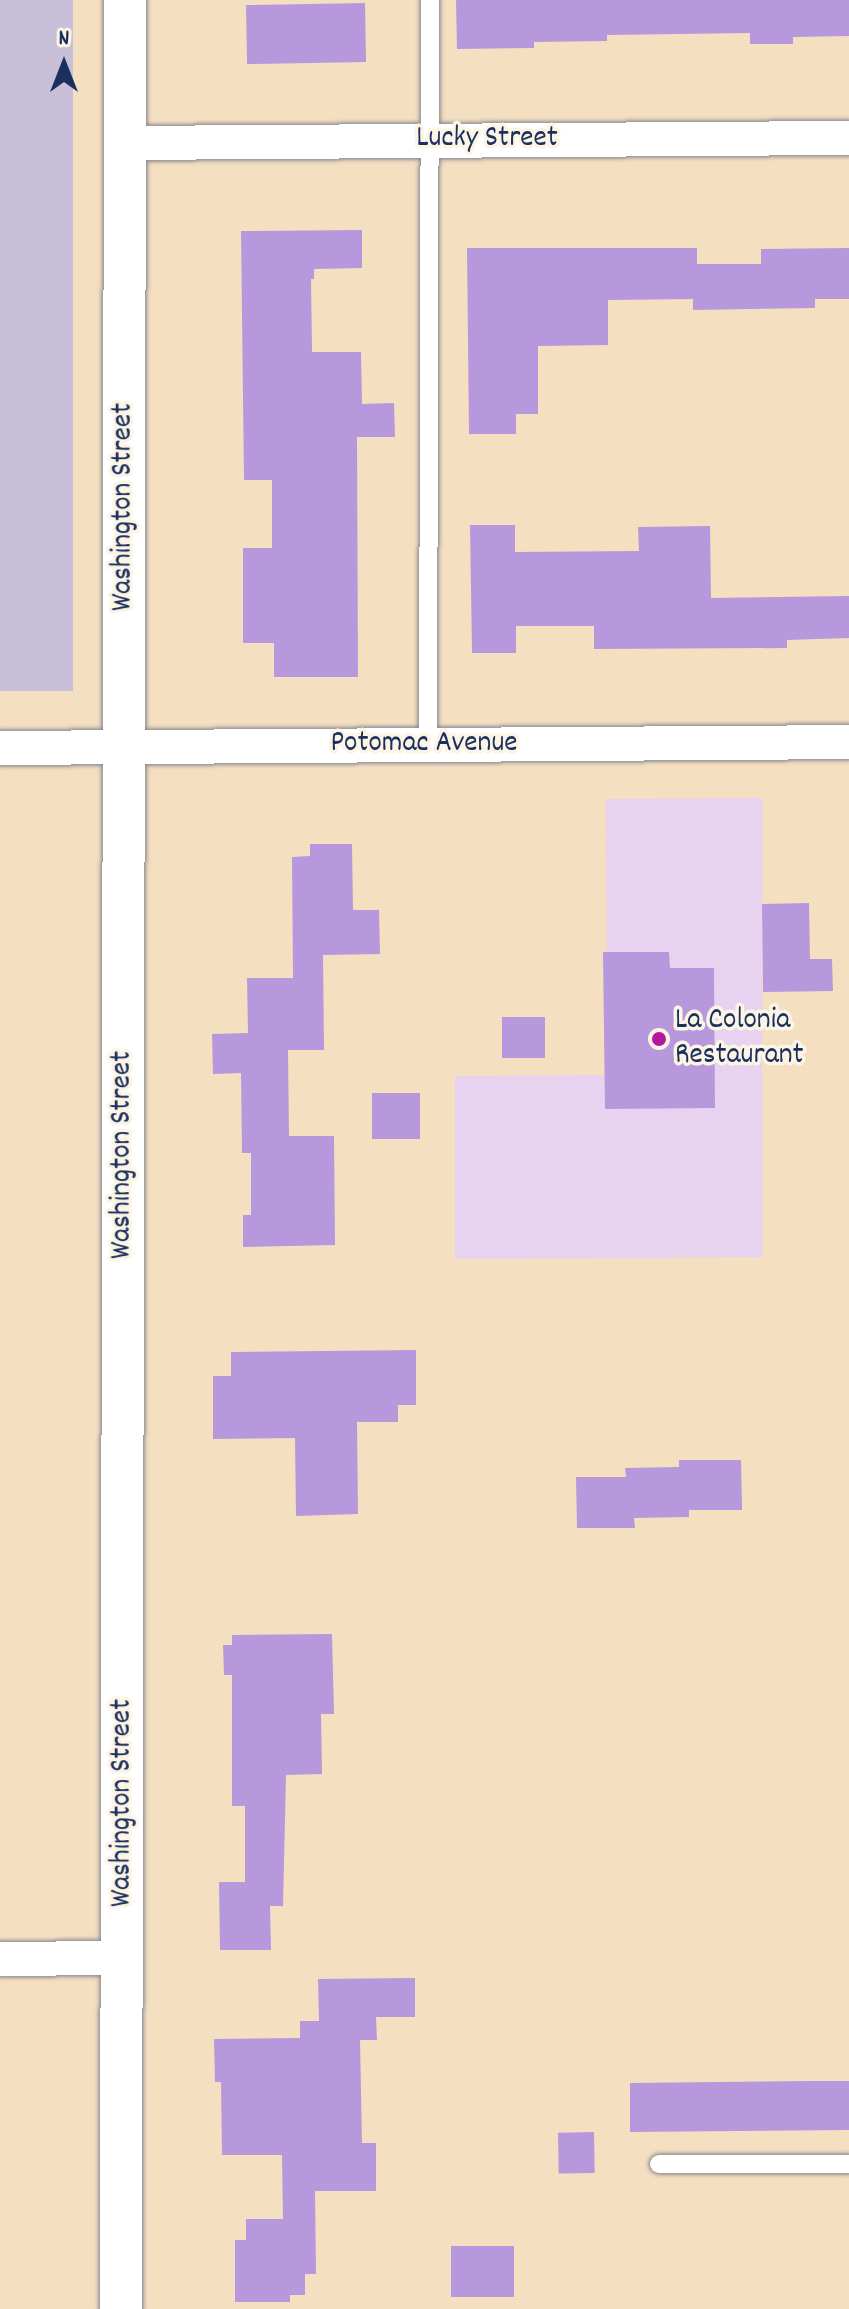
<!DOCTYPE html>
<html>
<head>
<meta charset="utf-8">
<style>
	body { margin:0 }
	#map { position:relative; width:849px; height:2309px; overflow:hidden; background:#f4dfc1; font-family:Dekko,sans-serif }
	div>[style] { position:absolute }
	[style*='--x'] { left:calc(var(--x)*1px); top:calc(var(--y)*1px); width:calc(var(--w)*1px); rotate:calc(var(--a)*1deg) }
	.built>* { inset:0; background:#e7d2ef }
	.industrial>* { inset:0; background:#c8bfd8; transform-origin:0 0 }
	.building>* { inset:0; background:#b798dc; transform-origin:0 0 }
	.roads { filter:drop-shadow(0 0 2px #888790) drop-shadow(0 0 2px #888790) }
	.service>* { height:18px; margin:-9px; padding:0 9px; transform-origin:9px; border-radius:9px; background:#fff }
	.minor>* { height:34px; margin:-17px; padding:0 17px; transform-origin:17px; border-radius:17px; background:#fff }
	.tertiary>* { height:42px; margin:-21px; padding:0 21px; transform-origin:21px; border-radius:21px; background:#fff }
	.dots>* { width:22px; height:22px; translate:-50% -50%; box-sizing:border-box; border:4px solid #fcf5e5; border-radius:50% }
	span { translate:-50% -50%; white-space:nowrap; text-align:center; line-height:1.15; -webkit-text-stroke:7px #fcf5e5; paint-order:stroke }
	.street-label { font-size:30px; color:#1b2f5e }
	.poi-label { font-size:30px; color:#1b2f5e }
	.left { translate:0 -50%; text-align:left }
	.north { position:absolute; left:24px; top:24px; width:80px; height:80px; -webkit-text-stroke:6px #fcf5e5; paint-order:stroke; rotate:0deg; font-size:22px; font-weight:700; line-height:32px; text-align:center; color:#1b2f5e }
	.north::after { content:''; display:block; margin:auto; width:28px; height:36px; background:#1b2f5e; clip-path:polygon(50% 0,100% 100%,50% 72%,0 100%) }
</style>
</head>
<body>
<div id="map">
	<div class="built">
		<i style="clip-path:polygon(762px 798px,762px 1257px,455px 1259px,455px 1076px,607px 1075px,606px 799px)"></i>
	</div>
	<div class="industrial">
		<i style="left:0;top:0;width:73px;height:691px"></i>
	</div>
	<div class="building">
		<i style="clip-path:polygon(456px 0,849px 0,849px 36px,793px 37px,793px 44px,750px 44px,750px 33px,607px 35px,607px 41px,534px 42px,534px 48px,457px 49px)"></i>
		<i style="left:365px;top:3px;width:59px;height:119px;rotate:89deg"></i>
		<i style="clip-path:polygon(362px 230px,362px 268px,314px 269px,314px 279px,311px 279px,312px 352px,361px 352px,362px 404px,394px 403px,395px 437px,357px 437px,358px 677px,274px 677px,274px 643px,243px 643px,243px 548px,272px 548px,272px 480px,244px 480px,241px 231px)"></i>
		<i style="clip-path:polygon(467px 248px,697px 248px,697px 264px,761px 264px,761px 249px,849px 248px,849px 299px,815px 299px,815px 308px,693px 310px,693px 299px,608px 300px,608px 345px,538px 346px,538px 414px,516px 414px,516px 434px,469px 434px)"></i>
		<i style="clip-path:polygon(470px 525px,515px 525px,515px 552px,639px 551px,638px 527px,710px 526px,711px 598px,849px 596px,849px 638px,787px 640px,787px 648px,594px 649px,594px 626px,516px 626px,516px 653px,472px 653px)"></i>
		<i style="clip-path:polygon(310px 844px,352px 844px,353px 910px,379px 910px,380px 954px,323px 955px,324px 1050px,288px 1050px,289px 1136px,334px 1136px,335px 1245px,243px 1247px,243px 1215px,251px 1215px,251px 1153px,242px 1153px,241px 1073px,213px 1074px,212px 1034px,248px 1033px,247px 978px,293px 978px,292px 857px,310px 856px)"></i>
		<i style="clip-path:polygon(809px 903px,810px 959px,832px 959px,833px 991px,763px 992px,762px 904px)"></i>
		<i style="clip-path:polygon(603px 952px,669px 952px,670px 968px,714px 968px,715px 1108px,605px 1109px)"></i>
		<i style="left:545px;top:1017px;width:41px;height:43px;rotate:90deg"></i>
		<i style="left:372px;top:1093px;width:48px;height:46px"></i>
		<i style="clip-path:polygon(416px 1350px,416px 1405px,398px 1405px,398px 1422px,357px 1422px,358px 1514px,296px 1516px,295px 1438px,213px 1439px,213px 1376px,231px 1376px,231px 1352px)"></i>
		<i style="clip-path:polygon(679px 1460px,741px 1460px,742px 1510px,689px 1510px,689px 1517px,634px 1518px,635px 1528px,577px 1528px,576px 1477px,626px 1477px,625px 1468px,679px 1467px)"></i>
		<i style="clip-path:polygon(332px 1634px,334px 1714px,321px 1714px,322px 1774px,286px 1775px,283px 1906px,270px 1906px,271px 1950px,220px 1950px,219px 1882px,245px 1882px,245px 1806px,232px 1806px,232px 1675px,224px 1675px,223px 1645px,232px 1645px,232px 1635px)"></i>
		<i style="clip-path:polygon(415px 1978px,415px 2017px,376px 2017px,377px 2040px,360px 2040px,362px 2143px,376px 2143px,376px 2191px,315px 2191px,316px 2274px,305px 2274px,305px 2295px,290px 2295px,290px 2302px,235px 2302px,235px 2240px,246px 2240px,246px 2219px,283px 2219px,282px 2155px,222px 2155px,221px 2082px,215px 2082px,214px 2039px,300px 2038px,300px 2021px,319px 2021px,318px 1979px)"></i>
		<i style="clip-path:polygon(810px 2081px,849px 2081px,849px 2130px,630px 2132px,630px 2083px)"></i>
		<i style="left:594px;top:2132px;width:41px;height:36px;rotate:89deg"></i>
		<i style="left:451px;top:2246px;width:63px;height:51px"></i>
	</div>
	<div class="roads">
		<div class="service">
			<i style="--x:428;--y:745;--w:745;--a:-89.85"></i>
			<i style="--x:659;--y:2164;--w:190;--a:0"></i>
		</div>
		<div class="minor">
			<i style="--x:125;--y:143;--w:724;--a:-0.4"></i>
			<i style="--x:0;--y:748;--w:849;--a:-0.4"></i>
			<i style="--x:0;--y:1959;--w:124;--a:-0.5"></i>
		</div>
		<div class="tertiary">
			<i style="--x:121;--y:2309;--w:2309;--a:-89.9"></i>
		</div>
	</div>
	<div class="dots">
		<i style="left:659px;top:1039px;background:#b5179e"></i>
	</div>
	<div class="street-label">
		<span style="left:487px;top:140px">Lucky Street</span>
		<span style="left:125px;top:507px;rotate:-90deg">Washington Street</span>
		<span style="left:424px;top:745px">Potomac Avenue</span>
		<span style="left:124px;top:1155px;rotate:-90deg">Washington Street</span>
		<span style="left:124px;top:1803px;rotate:-90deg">Washington Street</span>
	</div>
	<div class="poi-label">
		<span class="left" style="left:675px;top:1039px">La Colonia<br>Restaurant</span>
	</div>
	<div class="north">N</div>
</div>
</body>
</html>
